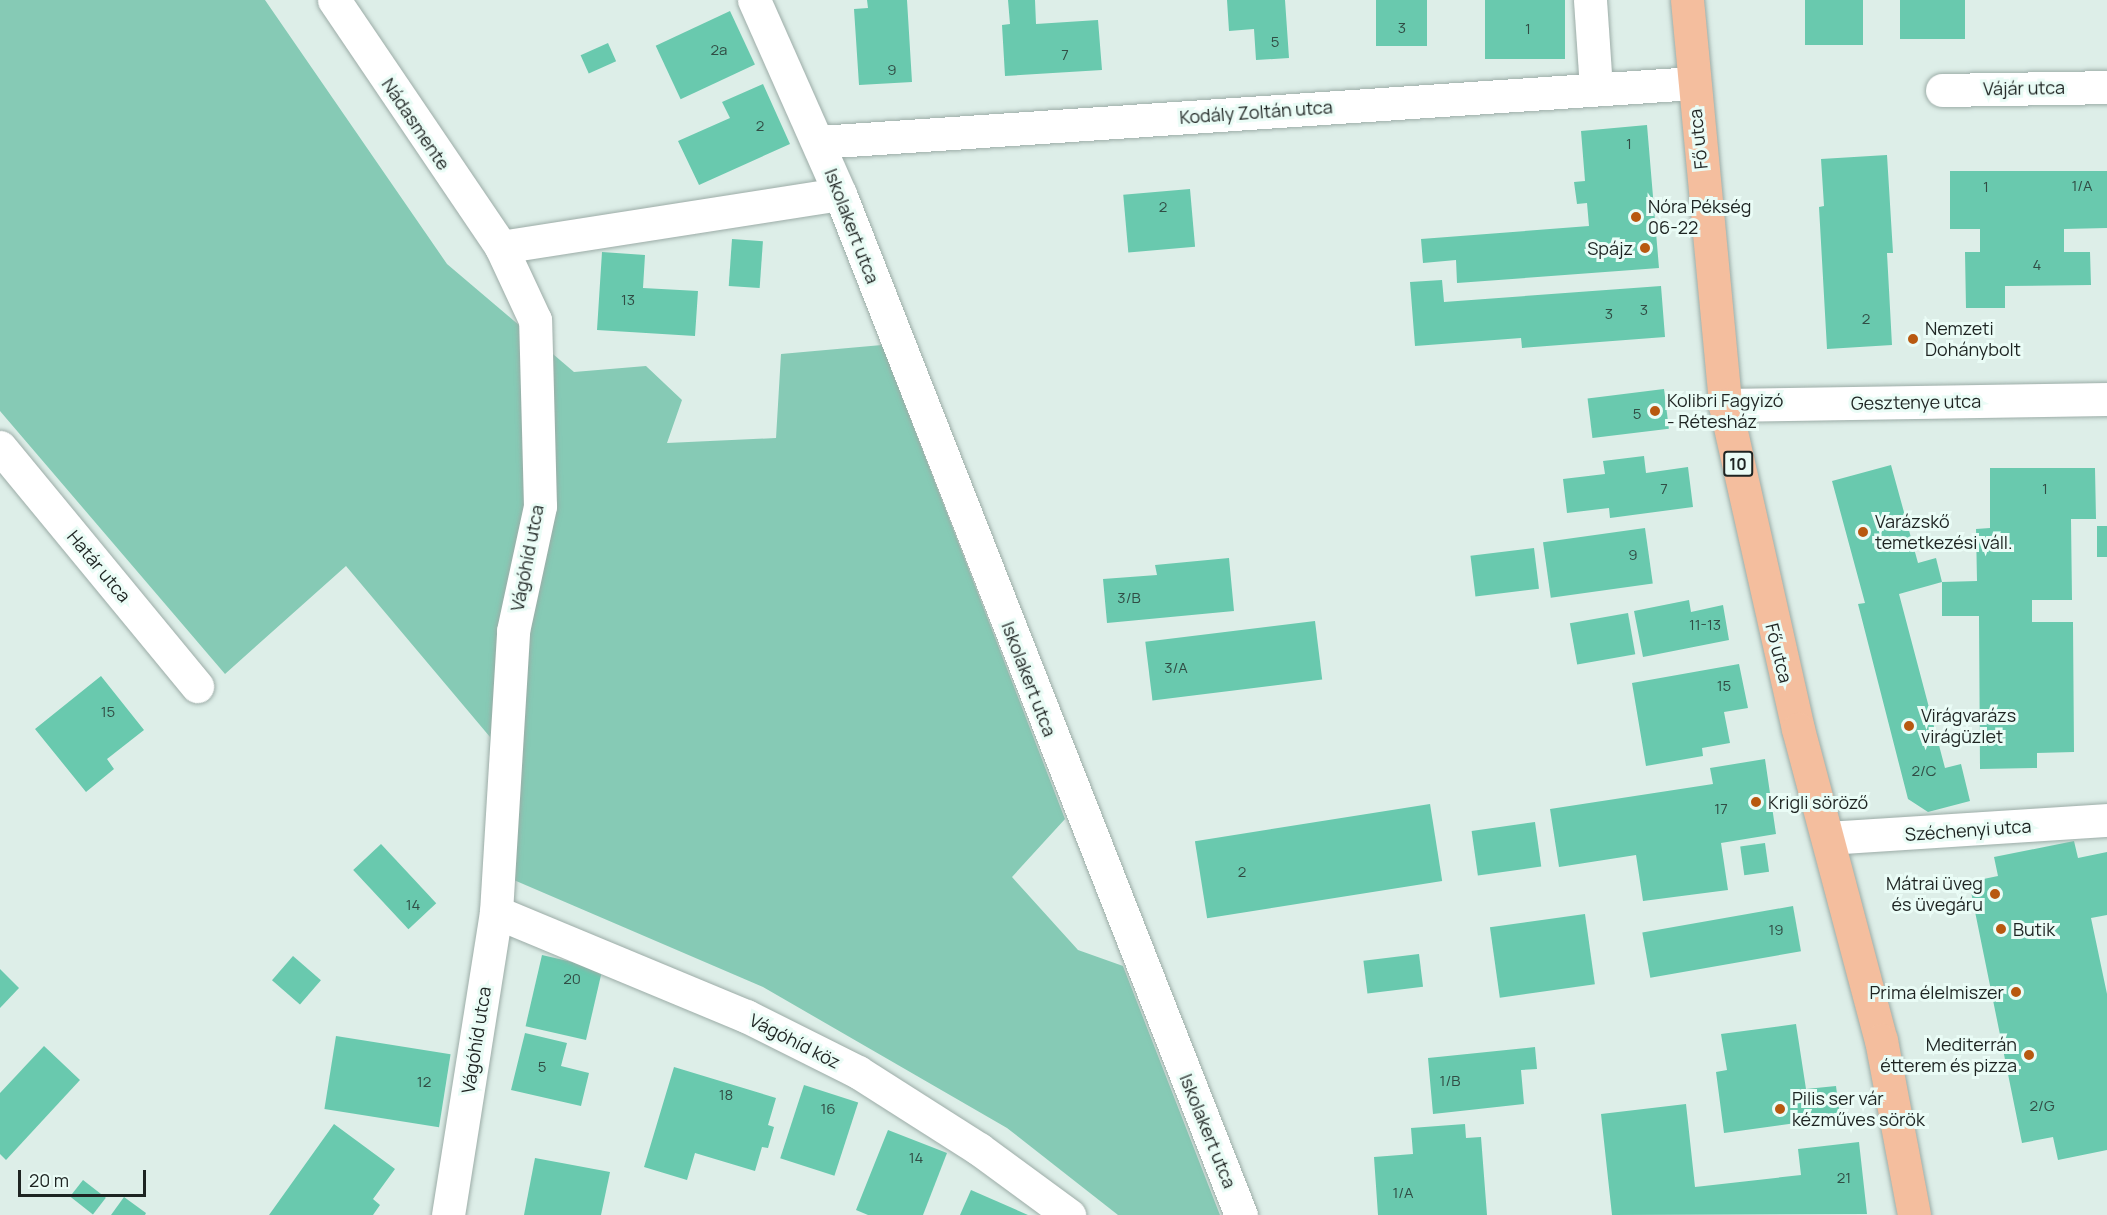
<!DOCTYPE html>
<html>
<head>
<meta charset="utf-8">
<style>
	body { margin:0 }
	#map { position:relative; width:2107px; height:1215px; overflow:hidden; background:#ddeee8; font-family:Manrope,sans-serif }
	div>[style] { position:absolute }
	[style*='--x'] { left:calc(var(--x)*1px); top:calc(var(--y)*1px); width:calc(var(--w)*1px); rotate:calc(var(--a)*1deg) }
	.green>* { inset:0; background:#86cab5 }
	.building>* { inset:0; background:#69c9ae; transform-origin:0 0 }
	.roads { filter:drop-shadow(0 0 2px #9caca7) drop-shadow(0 0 2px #9caca7) }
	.minor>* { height:33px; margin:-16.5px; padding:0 16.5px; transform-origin:16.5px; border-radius:16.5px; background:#fff }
	.major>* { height:33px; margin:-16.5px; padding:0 16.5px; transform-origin:16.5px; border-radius:16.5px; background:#f4be9e }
	.dots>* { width:16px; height:16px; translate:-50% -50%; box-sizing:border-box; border:3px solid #eafcf6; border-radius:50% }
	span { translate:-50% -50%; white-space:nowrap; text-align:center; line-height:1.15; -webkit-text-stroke:6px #eafcf6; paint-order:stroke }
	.number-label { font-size:15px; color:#314d45 }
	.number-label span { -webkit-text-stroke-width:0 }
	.shield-label span { padding:2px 4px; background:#eafcf6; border:2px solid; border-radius:4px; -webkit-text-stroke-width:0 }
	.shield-label { font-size:16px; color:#1e2422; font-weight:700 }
	.street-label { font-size:18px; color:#1e2422 }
	.poi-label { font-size:18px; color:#1e2422 }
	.left { translate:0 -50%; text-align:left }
	.right { translate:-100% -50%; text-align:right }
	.scale { position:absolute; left:18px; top:1170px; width:128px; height:27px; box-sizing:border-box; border:3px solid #1e2422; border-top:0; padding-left:8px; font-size:18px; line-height:21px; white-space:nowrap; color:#1e2422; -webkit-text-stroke:4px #eafcf6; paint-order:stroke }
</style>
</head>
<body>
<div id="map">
	<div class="green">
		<i style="clip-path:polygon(0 0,265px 0,447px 264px,574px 372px,646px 366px,682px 400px,667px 443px,776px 438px,781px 354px,882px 345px,1065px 819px,1012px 877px,1078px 950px,1123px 966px,1220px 1215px,1118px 1215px,1007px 1128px,763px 987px,488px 869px,490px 737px,346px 566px,225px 674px,0 411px)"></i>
	</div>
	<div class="building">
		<i style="clip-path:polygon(867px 0,907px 0,912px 82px,859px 85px,854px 9px,868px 8px)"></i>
		<i style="clip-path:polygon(1008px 0,1035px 0,1036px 24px,1098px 20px,1102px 70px,1005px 76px,1002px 25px,1010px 24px)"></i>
		<i style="clip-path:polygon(1227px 0,1285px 0,1289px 58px,1256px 60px,1254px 29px,1229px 31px)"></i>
		<i style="left:1376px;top:0;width:51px;height:46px"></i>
		<i style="left:1485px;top:0;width:80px;height:59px"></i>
		<i style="left:1805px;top:0;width:58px;height:45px"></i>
		<i style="left:1900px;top:0;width:65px;height:39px"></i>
		<i style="left:730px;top:11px;width:59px;height:82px;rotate:65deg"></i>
		<i style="left:608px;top:43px;width:20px;height:30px;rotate:66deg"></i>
		<i style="clip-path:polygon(763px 84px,790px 144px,699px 185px,678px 141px,730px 118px,722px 102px)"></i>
		<i style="clip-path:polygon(1647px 125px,1659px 268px,1457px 283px,1456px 260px,1423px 263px,1421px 239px,1589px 226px,1587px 203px,1577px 204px,1574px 182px,1585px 181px,1581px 131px)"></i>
		<i style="clip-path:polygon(1887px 155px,1893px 253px,1887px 253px,1892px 345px,1827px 349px,1819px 207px,1824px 206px,1821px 159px)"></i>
		<i style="clip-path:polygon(1950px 171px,2107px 171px,2107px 228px,2064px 229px,2064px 252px,2090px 252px,2091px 285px,2005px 286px,2005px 308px,1966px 308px,1965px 252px,1980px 252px,1980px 229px,1950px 229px)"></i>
		<i style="left:1190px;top:189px;width:58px;height:67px;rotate:85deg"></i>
		<i style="left:732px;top:239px;width:31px;height:47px;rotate:4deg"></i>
		<i style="clip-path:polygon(602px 252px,645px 255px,643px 288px,698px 291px,695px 336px,597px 330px)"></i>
		<i style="clip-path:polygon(1442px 280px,1444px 302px,1661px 286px,1665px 337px,1522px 348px,1521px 338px,1415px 346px,1410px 282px)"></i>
		<i style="left:1664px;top:389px;width:40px;height:77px;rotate:83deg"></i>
		<i style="clip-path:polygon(1644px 456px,1646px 473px,1688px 467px,1693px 507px,1610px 518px,1609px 508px,1567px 513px,1563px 479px,1605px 474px,1603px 461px)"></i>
		<i style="clip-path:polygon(1891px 465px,1918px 563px,1936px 558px,1942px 582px,1899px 594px,1945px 768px,1961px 764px,1970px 801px,1928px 812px,1908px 799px,1858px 604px,1865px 603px,1832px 481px)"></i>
		<i style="clip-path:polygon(1990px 468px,2095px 468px,2096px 519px,2071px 519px,2072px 600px,2032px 600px,2032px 622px,2073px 622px,2074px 752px,2037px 753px,2037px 768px,1980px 769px,1979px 616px,1942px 616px,1942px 582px,1977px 581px,1976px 529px,1990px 528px)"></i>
		<i style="left:2097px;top:526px;width:10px;height:31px"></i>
		<i style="left:1645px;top:528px;width:56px;height:103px;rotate:82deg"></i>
		<i style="left:1534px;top:548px;width:41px;height:64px;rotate:83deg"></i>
		<i style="clip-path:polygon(1229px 558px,1234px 611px,1107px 623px,1103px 579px,1157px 575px,1155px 565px)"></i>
		<i style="clip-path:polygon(1689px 600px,1691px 612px,1723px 605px,1729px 640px,1643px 657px,1634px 611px)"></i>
		<i style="left:1628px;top:613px;width:42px;height:59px;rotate:80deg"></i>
		<i style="left:1315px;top:621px;width:59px;height:171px;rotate:83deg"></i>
		<i style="clip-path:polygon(1739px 664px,1748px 708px,1724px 712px,1730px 743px,1702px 748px,1703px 756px,1646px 766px,1632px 683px)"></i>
		<i style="clip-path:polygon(101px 676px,144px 730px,107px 759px,114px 769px,86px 792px,35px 729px)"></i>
		<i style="clip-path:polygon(1765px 759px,1776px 834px,1721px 843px,1728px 890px,1643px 901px,1636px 855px,1559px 867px,1550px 809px,1713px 784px,1710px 768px)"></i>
		<i style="left:1430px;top:804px;width:78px;height:238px;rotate:81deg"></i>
		<i style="left:1535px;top:822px;width:45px;height:64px;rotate:82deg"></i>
		<i style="clip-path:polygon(2074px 841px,2078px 858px,2107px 852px,2107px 915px,2091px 918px,2107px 994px,2107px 1150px,2058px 1160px,2053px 1137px,2022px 1143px,1969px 882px,1998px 876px,1994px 857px)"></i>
		<i style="left:1765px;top:843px;width:29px;height:25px;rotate:82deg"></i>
		<i style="left:381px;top:844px;width:81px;height:38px;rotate:47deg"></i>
		<i style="left:1793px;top:906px;width:46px;height:153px;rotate:80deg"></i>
		<i style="left:1585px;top:914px;width:71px;height:96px;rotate:82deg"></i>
		<i style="left:1419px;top:954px;width:33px;height:56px;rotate:83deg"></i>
		<i style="left:542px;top:955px;width:62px;height:73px;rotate:13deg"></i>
		<i style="left:293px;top:956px;width:37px;height:32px;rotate:41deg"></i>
		<i style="clip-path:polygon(0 969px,19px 988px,0 1008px)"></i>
		<i style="clip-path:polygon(1796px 1024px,1806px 1089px,1836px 1086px,1840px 1117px,1724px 1133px,1716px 1072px,1727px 1070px,1721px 1034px)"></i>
		<i style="clip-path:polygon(525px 1033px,567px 1043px,561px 1066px,589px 1073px,581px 1106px,511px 1090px)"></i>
		<i style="left:336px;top:1036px;width:116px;height:74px;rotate:9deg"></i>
		<i style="clip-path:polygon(44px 1046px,80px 1080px,6px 1160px,0 1154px,0 1093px)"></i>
		<i style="clip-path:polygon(1535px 1047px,1537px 1069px,1521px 1070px,1524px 1104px,1433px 1114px,1428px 1058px)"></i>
		<i style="clip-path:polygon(674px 1067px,776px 1098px,768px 1125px,774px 1127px,768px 1148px,762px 1147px,755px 1171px,695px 1153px,687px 1180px,644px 1167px)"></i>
		<i style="left:804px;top:1085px;width:57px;height:77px;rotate:18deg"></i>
		<i style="clip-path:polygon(1686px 1104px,1695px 1187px,1801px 1175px,1798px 1149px,1859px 1142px,1867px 1214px,1612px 1215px,1601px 1114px)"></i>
		<i style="clip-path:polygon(334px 1124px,395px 1169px,373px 1199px,380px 1205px,373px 1215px,269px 1215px)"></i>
		<i style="clip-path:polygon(1465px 1124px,1466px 1138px,1481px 1137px,1487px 1215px,1378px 1215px,1374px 1157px,1413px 1154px,1411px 1128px)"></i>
		<i style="clip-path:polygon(888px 1130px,947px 1153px,923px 1215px,868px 1215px,856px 1210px)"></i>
		<i style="clip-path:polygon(535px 1158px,610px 1172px,601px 1215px,524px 1215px)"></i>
		<i style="left:83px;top:1180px;width:29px;height:21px;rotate:38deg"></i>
		<i style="clip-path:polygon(971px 1190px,1028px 1215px,960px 1215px)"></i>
		<i style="clip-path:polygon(124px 1197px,146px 1213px,145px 1215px,111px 1215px)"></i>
	</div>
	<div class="roads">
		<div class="minor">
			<i style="--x:334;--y:0;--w:298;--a:55.9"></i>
			<i style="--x:754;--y:0;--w:212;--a:66.1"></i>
			<i style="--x:840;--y:194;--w:1097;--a:68.56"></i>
			<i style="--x:1590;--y:0;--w:89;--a:86.1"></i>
			<i style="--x:1942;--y:90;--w:165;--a:-1"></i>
			<i style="--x:819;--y:142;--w:876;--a:-3.86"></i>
			<i style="--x:1725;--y:405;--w:382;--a:-0.9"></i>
			<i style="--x:0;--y:447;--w:310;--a:50.5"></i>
			<i style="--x:1828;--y:838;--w:280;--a:-3.7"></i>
			<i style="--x:496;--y:912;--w:271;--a:22.6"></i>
			<i style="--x:746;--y:1016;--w:125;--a:26.6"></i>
			<i style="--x:858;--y:1072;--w:143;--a:32.5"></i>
			<i style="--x:979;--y:1149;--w:112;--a:36.3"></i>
			<i style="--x:448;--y:1215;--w:307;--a:-81"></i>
			<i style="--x:496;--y:912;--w:282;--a:-86.5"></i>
			<i style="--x:513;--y:631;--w:128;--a:-77.8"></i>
			<i style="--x:540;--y:506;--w:186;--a:-91.5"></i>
			<i style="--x:535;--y:320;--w:81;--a:-115"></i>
			<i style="--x:501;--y:247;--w:343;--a:-8.9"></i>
		</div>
		<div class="major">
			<i style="--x:1687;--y:0;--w:407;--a:84.6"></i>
			<i style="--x:1725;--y:405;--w:332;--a:77.3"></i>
			<i style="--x:1798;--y:729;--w:322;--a:75.1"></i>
			<i style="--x:1881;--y:1040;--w:178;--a:79.3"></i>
		</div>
	</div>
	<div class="dots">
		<i style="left:1636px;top:217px;background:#b85910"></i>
		<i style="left:1645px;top:248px;background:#b85910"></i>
		<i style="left:1913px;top:339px;background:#b85910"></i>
		<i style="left:1655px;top:411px;background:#b85910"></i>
		<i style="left:1863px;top:532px;background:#b85910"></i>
		<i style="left:1909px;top:726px;background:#b85910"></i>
		<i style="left:1756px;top:802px;background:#b85910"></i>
		<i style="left:1995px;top:894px;background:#b85910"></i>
		<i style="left:2001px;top:929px;background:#b85910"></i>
		<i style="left:2016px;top:992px;background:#b85910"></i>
		<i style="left:2029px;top:1055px;background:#b85910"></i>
		<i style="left:1780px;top:1109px;background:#b85910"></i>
	</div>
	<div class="number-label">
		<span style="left:1402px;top:28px">3</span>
		<span style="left:1528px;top:29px">1</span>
		<span style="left:1275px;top:42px">5</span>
		<span style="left:719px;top:50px">2a</span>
		<span style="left:1065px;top:55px">7</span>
		<span style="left:892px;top:70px">9</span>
		<span style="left:760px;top:126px">2</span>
		<span style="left:1629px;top:144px">1</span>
		<span style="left:2082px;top:186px">1/A</span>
		<span style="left:1986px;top:187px">1</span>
		<span style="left:1163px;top:207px">2</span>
		<span style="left:2037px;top:265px">4</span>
		<span style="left:628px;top:300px">13</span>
		<span style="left:1644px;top:310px">3</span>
		<span style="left:1609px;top:314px">3</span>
		<span style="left:1866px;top:319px">2</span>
		<span style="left:1637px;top:414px">5</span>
		<span style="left:1664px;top:489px">7</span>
		<span style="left:2045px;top:489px">1</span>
		<span style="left:1633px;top:555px">9</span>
		<span style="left:1129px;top:598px">3/B</span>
		<span style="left:1705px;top:625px">11-13</span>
		<span style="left:1176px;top:668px">3/A</span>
		<span style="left:1724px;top:686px">15</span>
		<span style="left:108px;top:712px">15</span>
		<span style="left:1924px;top:771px">2/C</span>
		<span style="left:1721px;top:809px">17</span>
		<span style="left:1242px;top:872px">2</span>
		<span style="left:413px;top:905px">14</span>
		<span style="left:1776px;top:930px">19</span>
		<span style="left:572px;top:979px">20</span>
		<span style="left:542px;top:1067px">5</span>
		<span style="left:1450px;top:1081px">1/B</span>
		<span style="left:424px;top:1082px">12</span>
		<span style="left:726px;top:1095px">18</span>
		<span style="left:2042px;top:1106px">2/G</span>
		<span style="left:828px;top:1109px">16</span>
		<span style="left:916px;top:1158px">14</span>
		<span style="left:1844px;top:1178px">21</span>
		<span style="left:1403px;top:1193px">1/A</span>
	</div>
	<div class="shield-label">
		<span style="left:1738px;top:464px">10</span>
	</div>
	<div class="street-label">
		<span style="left:2024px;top:88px;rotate:-1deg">Vájár utca</span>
		<span style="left:1256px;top:112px;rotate:-4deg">Kodály Zoltán utca</span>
		<span style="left:416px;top:124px;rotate:56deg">Nádasmente</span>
		<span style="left:1698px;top:139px;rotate:-96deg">Fő utca</span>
		<span style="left:852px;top:226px;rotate:69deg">Iskolakert utca</span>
		<span style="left:1916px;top:402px;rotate:-1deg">Gesztenye utca</span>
		<span style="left:527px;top:558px;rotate:-79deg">Vágóhíd utca</span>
		<span style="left:99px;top:566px;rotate:50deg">Határ utca</span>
		<span style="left:1779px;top:653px;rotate:76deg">Fő utca</span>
		<span style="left:1029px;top:679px;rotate:69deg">Iskolakert utca</span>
		<span style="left:1968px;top:830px;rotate:-4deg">Széchenyi utca</span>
		<span style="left:476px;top:1040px;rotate:-81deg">Vágóhíd utca</span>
		<span style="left:795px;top:1041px;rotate:27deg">Vágóhíd köz</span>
		<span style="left:1208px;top:1131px;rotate:68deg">Iskolakert utca</span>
	</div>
	<div class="poi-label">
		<span class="left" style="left:1648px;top:217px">Nóra Pékség<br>06-22</span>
		<span class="right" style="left:1633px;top:248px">Spájz</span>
		<span class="left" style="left:1925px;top:339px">Nemzeti<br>Dohánybolt</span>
		<span class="left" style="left:1667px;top:411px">Kolibri Fagyizó<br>- Rétesház</span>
		<span class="left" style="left:1875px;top:532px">Varázskő<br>temetkezési váll.</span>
		<span class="left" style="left:1921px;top:726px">Virágvarázs<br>virágüzlet</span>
		<span class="left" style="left:1768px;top:802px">Krigli söröző</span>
		<span class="right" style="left:1983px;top:894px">Mátrai üveg<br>és üvegáru</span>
		<span class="left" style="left:2013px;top:929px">Butik</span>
		<span class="right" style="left:2004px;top:992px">Prima élelmiszer</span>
		<span class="right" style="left:2017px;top:1055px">Mediterrán<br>étterem és pizza</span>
		<span class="left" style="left:1792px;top:1109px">Pilis ser vár<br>kézműves sörök</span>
	</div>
	<div class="scale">20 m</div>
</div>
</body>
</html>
